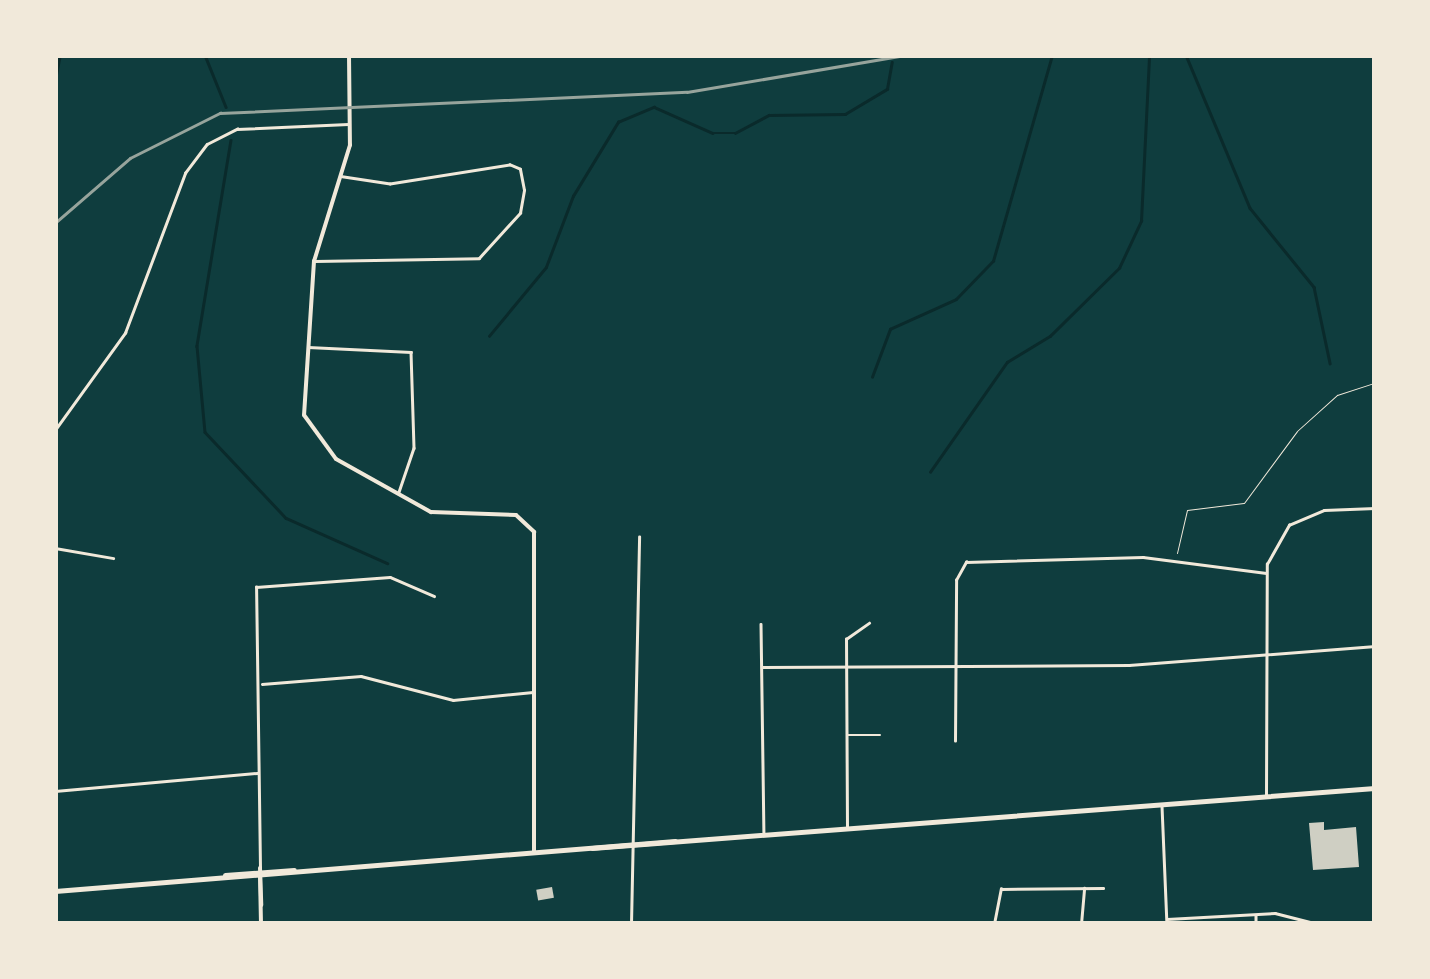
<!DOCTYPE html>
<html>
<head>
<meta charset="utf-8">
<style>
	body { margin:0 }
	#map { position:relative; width:1430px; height:979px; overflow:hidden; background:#0f3d3e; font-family:Manrope,sans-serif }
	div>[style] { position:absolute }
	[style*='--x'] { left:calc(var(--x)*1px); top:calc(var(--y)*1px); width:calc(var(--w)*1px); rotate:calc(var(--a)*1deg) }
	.stream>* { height:2.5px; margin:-1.25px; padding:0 1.25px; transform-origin:1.25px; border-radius:1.25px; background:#0a2a2b }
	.building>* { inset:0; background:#cfcfc3; transform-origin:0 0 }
	.path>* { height:1px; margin:-0.5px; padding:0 0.5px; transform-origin:0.5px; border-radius:0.5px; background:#f1e9da }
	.minor>* { height:2.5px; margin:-1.25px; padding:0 1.25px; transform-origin:1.25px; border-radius:1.25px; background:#f1e9da }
	.tertiary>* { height:4px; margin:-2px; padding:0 2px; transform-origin:2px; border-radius:2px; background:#f1e9da }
	.secondary>* { height:4px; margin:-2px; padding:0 2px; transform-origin:2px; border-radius:2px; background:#f1e9da }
	.primary>* { height:5px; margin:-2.5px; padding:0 2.5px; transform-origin:2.5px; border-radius:2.5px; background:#f1e9da }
	.rail>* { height:2.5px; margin:-1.25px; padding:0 1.25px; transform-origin:1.25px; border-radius:1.25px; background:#97a49c }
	span { translate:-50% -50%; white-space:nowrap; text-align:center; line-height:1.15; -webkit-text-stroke:8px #f1e9da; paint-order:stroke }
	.frame { position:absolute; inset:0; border:58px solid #f1e9da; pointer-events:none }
</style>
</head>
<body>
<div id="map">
	<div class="stream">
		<i style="--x:205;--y:55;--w:56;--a:68"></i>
		<i style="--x:1186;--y:55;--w:166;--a:67.3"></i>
		<i style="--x:1250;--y:208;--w:102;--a:51"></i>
		<i style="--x:1314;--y:287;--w:78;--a:78.1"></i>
		<i style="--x:55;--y:80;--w:25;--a:-79"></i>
		<i style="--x:231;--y:140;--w:209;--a:99.4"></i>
		<i style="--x:197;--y:346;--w:86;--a:84.7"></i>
		<i style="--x:205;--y:432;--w:118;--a:46.7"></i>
		<i style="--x:286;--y:518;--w:111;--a:24"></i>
		<i style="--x:489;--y:336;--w:89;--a:-50.4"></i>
		<i style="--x:546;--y:267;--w:76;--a:-69.2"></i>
		<i style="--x:573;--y:196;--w:87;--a:-58.7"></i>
		<i style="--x:618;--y:122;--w:39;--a:-23"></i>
		<i style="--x:654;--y:107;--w:64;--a:23.8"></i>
		<i style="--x:713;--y:133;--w:22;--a:0"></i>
		<i style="--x:735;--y:133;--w:38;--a:-28"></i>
		<i style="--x:769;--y:115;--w:76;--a:-0.8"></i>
		<i style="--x:845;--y:114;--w:49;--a:-30.8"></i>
		<i style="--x:887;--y:89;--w:27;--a:-80"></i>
		<i style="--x:872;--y:377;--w:51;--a:-69.4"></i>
		<i style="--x:890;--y:329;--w:72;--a:-24.4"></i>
		<i style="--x:956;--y:299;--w:53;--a:-45.8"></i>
		<i style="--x:993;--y:261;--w:214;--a:-74"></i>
		<i style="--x:930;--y:472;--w:134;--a:-55"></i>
		<i style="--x:1007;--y:362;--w:50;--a:-31.2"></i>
		<i style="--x:1050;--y:336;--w:97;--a:-44.6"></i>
		<i style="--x:1119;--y:268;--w:52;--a:-64.9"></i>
		<i style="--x:1141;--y:221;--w:166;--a:-87.2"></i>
	</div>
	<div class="building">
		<i style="clip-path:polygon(1324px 822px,1324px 830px,1356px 827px,1359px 867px,1313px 870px,1309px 823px)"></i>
		<i style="left:552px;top:887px;width:11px;height:16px;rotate:80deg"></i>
	</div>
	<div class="path">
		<i style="--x:1177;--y:553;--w:44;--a:-76.9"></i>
		<i style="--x:1187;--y:510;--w:57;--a:-7"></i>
		<i style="--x:1244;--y:503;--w:89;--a:-53.6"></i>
		<i style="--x:1297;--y:431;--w:54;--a:-42"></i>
		<i style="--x:1337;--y:395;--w:40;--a:-18"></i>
	</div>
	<div class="minor">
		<i style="--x:315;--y:261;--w:164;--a:-1"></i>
		<i style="--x:479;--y:258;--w:61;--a:-47.7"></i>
		<i style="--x:520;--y:213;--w:23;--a:-80"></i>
		<i style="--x:524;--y:190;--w:21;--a:-101"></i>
		<i style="--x:520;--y:169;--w:11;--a:-158"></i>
		<i style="--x:510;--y:165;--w:121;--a:171"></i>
		<i style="--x:390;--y:184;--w:48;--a:-171.5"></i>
		<i style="--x:308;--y:347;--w:103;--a:2.8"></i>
		<i style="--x:411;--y:352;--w:96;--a:88.2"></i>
		<i style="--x:414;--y:448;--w:46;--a:108.8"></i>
		<i style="--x:55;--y:430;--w:120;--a:-54.2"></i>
		<i style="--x:125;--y:333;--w:171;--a:-69.4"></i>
		<i style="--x:185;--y:173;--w:36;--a:-53"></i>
		<i style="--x:207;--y:144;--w:34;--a:-27"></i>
		<i style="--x:237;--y:129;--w:111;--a:-2.6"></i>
		<i style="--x:55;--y:548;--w:59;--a:9.8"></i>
		<i style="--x:761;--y:624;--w:210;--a:89.2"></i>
		<i style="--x:763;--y:667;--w:366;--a:-0.3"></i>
		<i style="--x:1129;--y:665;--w:247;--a:-4.4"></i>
		<i style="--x:262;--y:684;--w:99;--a:-4.6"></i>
		<i style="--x:361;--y:676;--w:95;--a:14.6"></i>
		<i style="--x:453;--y:700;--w:80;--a:-5.7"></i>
		<i style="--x:848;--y:735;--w:32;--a:0"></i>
		<i style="--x:955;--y:741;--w:161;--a:-89.6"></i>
		<i style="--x:956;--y:580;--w:21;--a:-61"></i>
		<i style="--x:966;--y:562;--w:177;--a:-1.6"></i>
		<i style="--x:1143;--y:557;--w:124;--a:7.4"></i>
		<i style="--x:55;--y:791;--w:203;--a:-5.1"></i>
		<i style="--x:1266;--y:795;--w:231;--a:-89.8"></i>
		<i style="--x:1267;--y:564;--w:45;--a:-60.6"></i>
		<i style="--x:1289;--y:525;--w:38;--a:-23"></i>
		<i style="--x:1324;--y:510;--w:51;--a:-2.2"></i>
		<i style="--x:1162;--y:806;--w:118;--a:87.6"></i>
		<i style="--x:847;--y:828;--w:189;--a:-90.3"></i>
		<i style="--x:846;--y:639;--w:28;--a:-35"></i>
		<i style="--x:260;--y:868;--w:281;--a:-90.8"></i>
		<i style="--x:256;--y:587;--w:134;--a:-4.3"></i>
		<i style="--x:390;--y:577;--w:48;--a:23.4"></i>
		<i style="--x:1256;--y:915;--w:9;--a:90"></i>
		<i style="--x:1167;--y:919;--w:108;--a:-3.2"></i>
		<i style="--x:1275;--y:913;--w:44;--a:14.3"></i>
		<i style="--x:631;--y:924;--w:387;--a:-88.8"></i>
		<i style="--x:994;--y:924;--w:36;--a:-79"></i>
		<i style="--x:1001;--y:889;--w:102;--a:-0.6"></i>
		<i style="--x:1081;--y:924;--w:36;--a:-85"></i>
	</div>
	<div class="tertiary">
		<i style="--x:349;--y:55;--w:90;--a:89.4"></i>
		<i style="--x:350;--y:145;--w:121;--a:107.2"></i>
		<i style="--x:314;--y:261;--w:154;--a:93.7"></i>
		<i style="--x:304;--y:415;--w:54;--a:54"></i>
		<i style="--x:336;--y:459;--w:109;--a:29.2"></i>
		<i style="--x:431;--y:512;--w:85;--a:2"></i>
		<i style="--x:516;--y:515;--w:25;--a:43"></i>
		<i style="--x:534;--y:532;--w:321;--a:90"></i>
	</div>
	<div class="secondary">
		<i style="--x:260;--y:868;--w:37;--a:88"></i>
		<i style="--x:260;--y:876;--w:48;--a:88.8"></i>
	</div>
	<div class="primary">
		<i style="--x:592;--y:848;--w:785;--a:-4.38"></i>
		<i style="--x:225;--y:875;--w:69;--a:-4.1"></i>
		<i style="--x:55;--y:891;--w:622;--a:-4.61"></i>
	</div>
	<div class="rail">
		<i style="--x:55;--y:223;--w:99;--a:-40.9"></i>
		<i style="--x:130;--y:158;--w:101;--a:-26.6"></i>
		<i style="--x:220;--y:113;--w:467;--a:-2.6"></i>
		<i style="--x:687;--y:92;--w:221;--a:-9.6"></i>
	</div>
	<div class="frame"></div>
</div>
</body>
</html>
